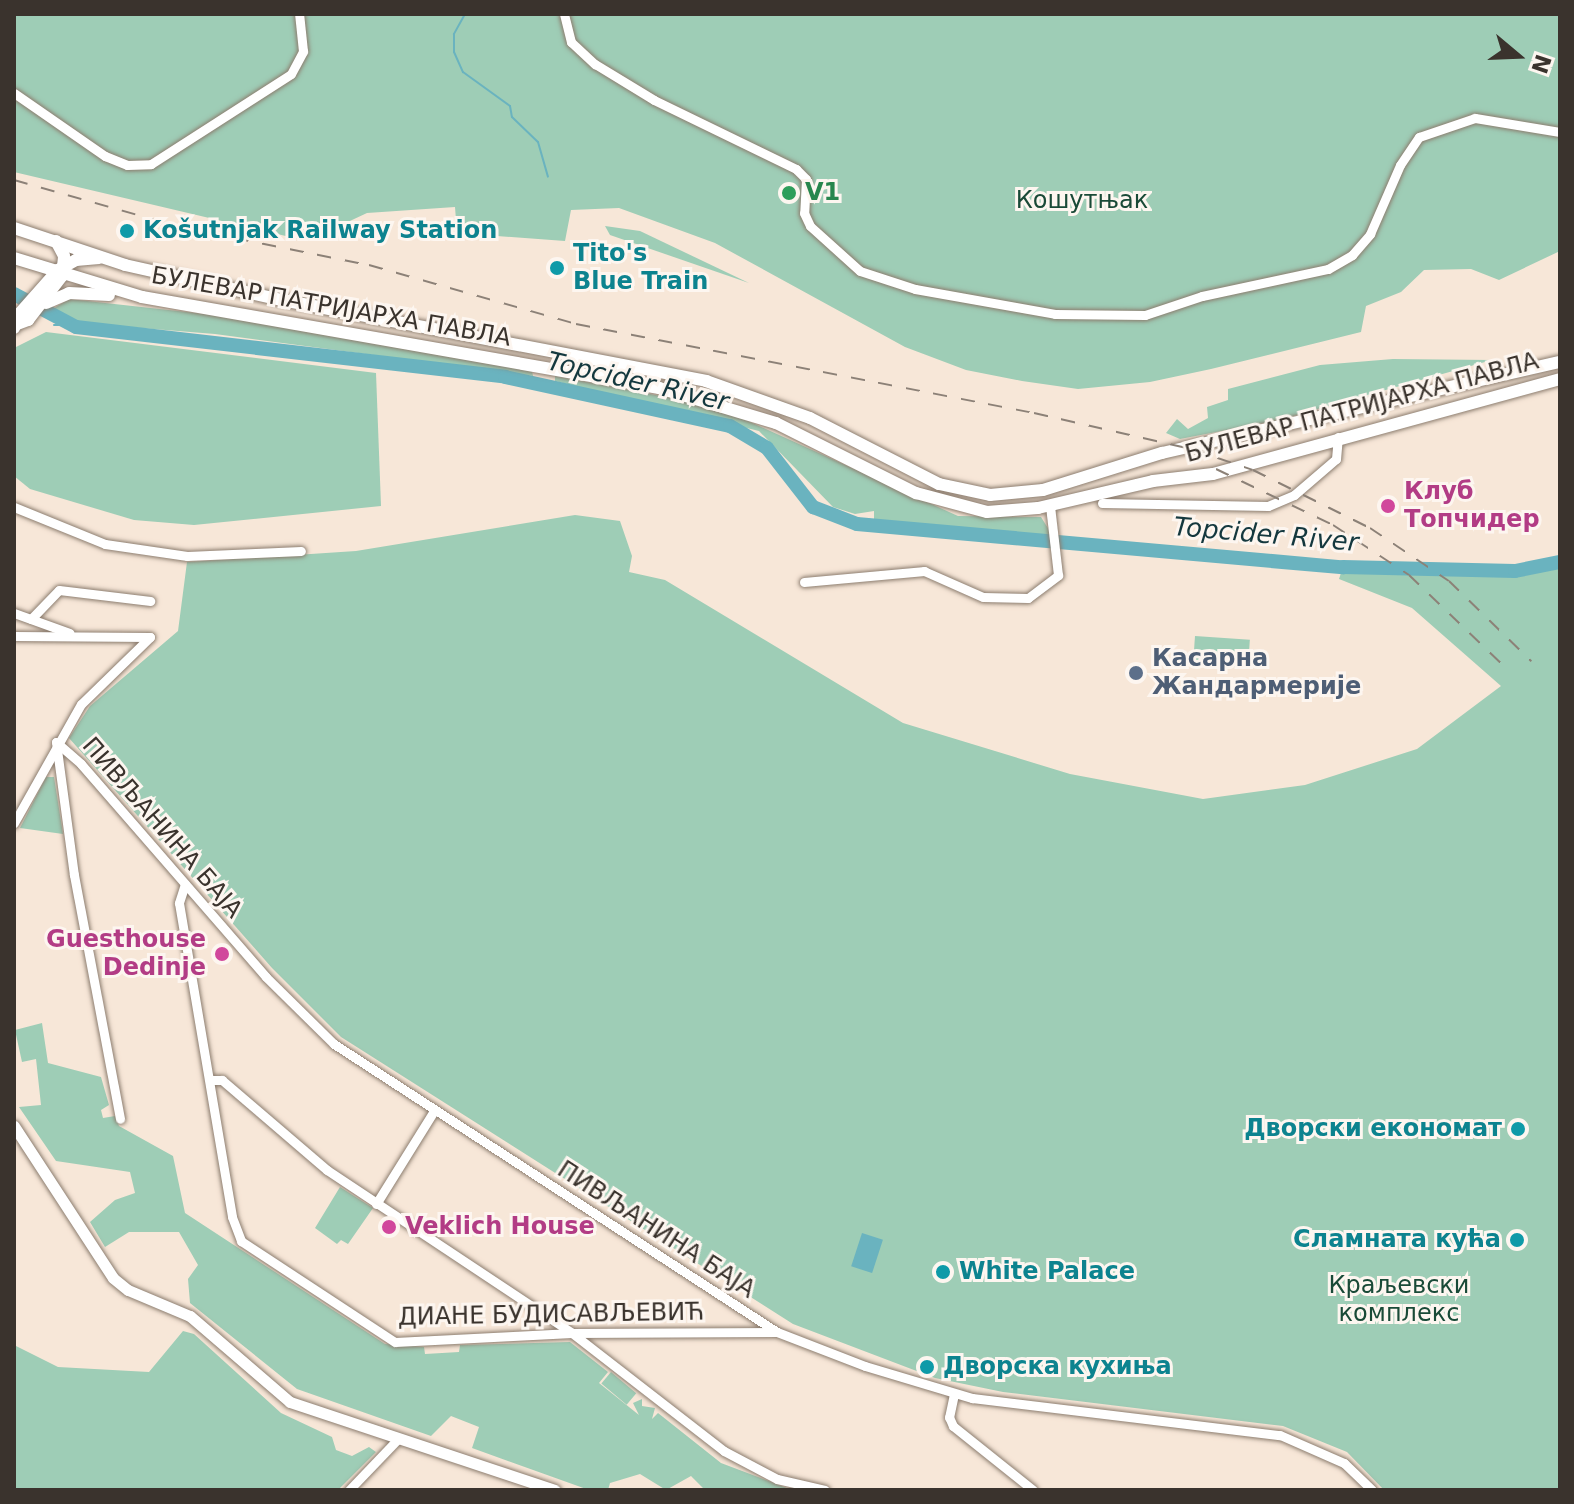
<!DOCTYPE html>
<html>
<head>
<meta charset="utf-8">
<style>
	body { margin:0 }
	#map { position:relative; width:1574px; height:1504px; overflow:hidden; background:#f7e7d8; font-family:"DejaVu Sans",sans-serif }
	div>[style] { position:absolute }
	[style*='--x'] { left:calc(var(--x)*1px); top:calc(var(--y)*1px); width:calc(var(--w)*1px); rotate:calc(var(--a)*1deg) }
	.green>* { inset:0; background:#9ecdb6; transform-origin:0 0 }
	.water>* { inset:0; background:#6ab3bf; transform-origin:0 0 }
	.stream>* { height:2px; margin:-1px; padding:0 1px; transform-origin:1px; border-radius:1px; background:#6ab3bf }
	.river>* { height:14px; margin:-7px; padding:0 7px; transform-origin:7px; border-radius:7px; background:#6ab3bf }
	.roads { filter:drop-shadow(0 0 2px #8c7d6f) drop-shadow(0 0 2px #8c7d6f) }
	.minor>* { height:9px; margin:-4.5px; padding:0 4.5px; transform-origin:4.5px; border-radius:4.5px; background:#fff }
	.tertiary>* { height:11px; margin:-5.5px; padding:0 5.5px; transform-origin:5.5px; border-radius:5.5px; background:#fff }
	.secondary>* { height:12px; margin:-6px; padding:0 6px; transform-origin:6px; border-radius:6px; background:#fff }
	.rail>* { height:2px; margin-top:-1px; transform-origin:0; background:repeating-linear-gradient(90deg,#8c8177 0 14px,transparent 0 28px) }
	.dots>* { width:22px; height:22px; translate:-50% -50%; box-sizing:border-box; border:4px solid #fdf6f0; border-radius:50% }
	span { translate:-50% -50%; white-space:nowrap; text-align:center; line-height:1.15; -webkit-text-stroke:6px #fdf6f0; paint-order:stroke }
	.leisure-label { font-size:24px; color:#27864d; font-weight:700 }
	.left { translate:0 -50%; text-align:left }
	.park-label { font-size:24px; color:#194a37 }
	.culture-label { font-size:24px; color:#0d838f; font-weight:700 }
	.right { translate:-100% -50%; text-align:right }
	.street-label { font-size:24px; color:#3a332d }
	.hotel-label { font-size:24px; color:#b23c85; font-weight:700 }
	.service-label { font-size:24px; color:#4e5e75; font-weight:700 }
	.water-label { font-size:26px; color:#14383e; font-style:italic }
	.frame { position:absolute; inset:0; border:16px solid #3a332d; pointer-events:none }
	.north { position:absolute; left:1478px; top:16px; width:80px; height:80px; -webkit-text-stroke:6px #fdf6f0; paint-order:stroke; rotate:109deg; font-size:22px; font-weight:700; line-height:32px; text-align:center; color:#3a332d }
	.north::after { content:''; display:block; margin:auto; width:28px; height:36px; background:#3a332d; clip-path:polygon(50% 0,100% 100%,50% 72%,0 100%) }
</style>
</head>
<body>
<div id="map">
	<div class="green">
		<i style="clip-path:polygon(14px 14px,1560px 14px,1560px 251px,1499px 280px,1471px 269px,1424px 270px,1401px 292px,1366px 306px,1361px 332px,1211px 369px,1150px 382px,1078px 389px,1022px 381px,966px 370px,905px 347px,715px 243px,619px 208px,571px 210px,565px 241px,457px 233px,455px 207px,367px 213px,307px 241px,14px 172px)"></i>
		<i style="clip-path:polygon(605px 226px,640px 231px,749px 283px,610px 235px)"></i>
		<i style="clip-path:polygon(69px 299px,214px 315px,532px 371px,533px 376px,215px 334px,79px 323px,51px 310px)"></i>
		<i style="clip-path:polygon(46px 332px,376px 373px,381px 506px,194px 525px,134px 520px,30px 489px,14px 476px,14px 348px)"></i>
		<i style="clip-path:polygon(1393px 359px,1492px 360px,1283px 419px,1180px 439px,1166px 433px,1177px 419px,1188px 429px,1208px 418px,1207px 407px,1228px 400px,1228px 389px,1320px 365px)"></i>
		<i style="clip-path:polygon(555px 376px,682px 400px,748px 421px,958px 516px,1041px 517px,1054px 538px,874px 521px,874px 511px,855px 514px,833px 507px,759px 431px,555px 381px)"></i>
		<i style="clip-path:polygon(575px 515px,620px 521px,632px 556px,629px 572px,665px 580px,903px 723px,1070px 774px,1203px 799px,1305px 785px,1417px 749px,1501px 686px,1412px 608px,1339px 579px,1343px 567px,1515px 571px,1560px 562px,1560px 1490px,1384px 1490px,1347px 1452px,1283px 1426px,1003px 1392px,935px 1378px,793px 1324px,341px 1037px,272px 968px,69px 738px,90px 706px,178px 631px,187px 562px,356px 551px)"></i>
		<i style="left:1195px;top:636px;width:55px;height:28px;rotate:4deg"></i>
		<i style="clip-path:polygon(46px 777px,54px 777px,63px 834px,20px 828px)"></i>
		<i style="clip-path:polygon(42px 1023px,48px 1063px,101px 1077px,109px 1105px,101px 1110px,103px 1118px,115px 1116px,119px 1126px,173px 1156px,185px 1213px,385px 1344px,424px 1347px,425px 1354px,459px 1352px,460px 1345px,570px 1342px,608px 1372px,599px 1383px,639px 1415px,633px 1403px,642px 1399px,642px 1406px,655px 1408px,652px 1419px,658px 1413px,721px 1463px,792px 1490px,705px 1490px,691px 1476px,666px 1490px,640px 1474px,610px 1483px,608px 1490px,589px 1490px,472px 1448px,479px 1427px,451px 1416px,431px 1436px,297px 1389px,190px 1303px,188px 1279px,198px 1265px,179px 1232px,129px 1232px,105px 1247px,90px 1222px,115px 1200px,135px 1193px,130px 1172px,56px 1161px,19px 1107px,41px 1105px,36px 1059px,22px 1062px,15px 1030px)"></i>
		<i style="clip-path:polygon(340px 1187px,373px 1208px,348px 1244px,341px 1240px,337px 1244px,315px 1228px)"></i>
		<i style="clip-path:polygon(183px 1331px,194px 1334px,281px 1413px,332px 1437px,336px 1450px,352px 1456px,369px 1447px,376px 1452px,338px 1490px,14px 1490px,14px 1345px,58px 1367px,149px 1372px)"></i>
		<i style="left:611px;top:1372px;width:33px;height:15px;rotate:40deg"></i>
	</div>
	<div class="water">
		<i style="left:862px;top:1233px;width:22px;height:35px;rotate:18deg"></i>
	</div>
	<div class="stream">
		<i style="--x:465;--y:14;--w:23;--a:119"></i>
		<i style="--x:454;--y:34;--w:18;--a:90"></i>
		<i style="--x:454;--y:52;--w:22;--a:66"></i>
		<i style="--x:463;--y:72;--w:58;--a:35.9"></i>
		<i style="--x:510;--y:106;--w:11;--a:80"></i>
		<i style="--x:512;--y:117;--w:36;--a:44"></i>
		<i style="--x:538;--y:142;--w:36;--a:74"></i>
		<i style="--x:54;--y:325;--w:17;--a:0"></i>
	</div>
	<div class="river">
		<i style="--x:14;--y:294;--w:70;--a:28"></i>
		<i style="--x:76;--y:327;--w:432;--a:6.6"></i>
		<i style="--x:505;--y:377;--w:230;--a:12.3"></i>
		<i style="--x:730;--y:426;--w:43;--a:30.7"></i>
		<i style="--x:767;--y:448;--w:75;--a:52.1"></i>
		<i style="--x:813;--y:507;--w:47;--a:21.1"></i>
		<i style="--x:857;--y:524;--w:488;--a:5.1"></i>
		<i style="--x:1343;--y:567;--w:172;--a:1.3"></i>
		<i style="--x:1515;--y:571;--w:46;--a:-11.3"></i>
	</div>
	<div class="roads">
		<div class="minor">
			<i style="--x:564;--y:14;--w:29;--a:76"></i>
			<i style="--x:571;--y:42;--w:33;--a:43"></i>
			<i style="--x:595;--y:64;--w:69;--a:31.4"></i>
			<i style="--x:654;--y:100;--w:158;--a:25.9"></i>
			<i style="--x:796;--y:169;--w:14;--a:45"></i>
			<i style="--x:806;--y:179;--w:34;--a:93"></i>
			<i style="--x:804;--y:213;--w:14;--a:65"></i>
			<i style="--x:810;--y:226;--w:67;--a:42"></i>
			<i style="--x:860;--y:271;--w:58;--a:18.1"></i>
			<i style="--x:915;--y:289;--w:142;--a:10.1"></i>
			<i style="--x:1055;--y:314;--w:90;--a:0.6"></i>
			<i style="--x:1145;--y:315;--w:60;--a:-18.4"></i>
			<i style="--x:1202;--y:296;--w:129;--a:-12.1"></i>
			<i style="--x:1328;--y:269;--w:28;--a:-30"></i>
			<i style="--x:1352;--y:255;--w:28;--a:-49"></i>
			<i style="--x:1370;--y:234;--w:75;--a:-66.5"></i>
			<i style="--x:1400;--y:165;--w:34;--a:-56"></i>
			<i style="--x:1419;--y:137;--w:59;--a:-18.7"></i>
			<i style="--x:1475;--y:118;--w:86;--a:9.4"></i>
			<i style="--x:14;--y:93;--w:111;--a:34.7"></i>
			<i style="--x:105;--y:156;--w:24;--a:22"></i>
			<i style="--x:127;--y:165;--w:24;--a:-2"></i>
			<i style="--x:151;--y:164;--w:166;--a:-32.7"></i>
			<i style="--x:291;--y:74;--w:26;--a:-62"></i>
			<i style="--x:303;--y:51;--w:37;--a:-96"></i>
			<i style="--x:1102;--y:503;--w:166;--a:1"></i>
			<i style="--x:1268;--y:506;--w:28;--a:-23"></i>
			<i style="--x:1294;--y:495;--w:55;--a:-40.6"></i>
			<i style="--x:1336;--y:459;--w:22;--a:-85"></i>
			<i style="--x:14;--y:507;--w:98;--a:22.1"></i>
			<i style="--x:105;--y:544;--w:83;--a:8.3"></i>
			<i style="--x:187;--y:556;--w:114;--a:-2.5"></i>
			<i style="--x:804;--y:582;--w:121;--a:-5.2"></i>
			<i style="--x:924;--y:571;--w:64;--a:23.8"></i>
			<i style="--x:983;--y:597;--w:45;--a:1.3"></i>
			<i style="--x:1028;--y:598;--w:38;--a:-37"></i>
			<i style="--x:1058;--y:575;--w:69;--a:-96.6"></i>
			<i style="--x:14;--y:613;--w:59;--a:19.7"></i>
			<i style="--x:31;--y:619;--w:40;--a:-46"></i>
			<i style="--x:59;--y:590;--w:92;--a:6.9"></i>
			<i style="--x:14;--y:636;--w:136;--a:0.4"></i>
			<i style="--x:150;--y:637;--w:96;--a:135.8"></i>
			<i style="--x:81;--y:704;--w:137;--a:119.4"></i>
			<i style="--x:56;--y:742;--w:33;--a:41"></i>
			<i style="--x:81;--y:764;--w:282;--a:49"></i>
			<i style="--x:266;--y:977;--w:95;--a:44.6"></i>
			<i style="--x:334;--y:1044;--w:528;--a:33.03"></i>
			<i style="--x:777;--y:1332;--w:94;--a:21.1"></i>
			<i style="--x:865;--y:1366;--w:112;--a:16.7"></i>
			<i style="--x:972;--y:1398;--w:310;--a:6.9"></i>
			<i style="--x:1280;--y:1435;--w:70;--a:23.6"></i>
			<i style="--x:1344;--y:1463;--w:39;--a:44"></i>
			<i style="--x:56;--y:742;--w:134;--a:82.3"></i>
			<i style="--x:74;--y:875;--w:248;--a:79.3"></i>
			<i style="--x:185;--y:884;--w:20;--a:108"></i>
			<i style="--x:179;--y:903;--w:318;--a:80.4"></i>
			<i style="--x:232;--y:1217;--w:26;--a:69"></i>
			<i style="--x:241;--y:1241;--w:184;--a:33.3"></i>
			<i style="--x:395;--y:1342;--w:177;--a:-2.9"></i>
			<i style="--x:572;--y:1333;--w:205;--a:-0.3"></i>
			<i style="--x:210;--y:1080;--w:12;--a:0"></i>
			<i style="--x:222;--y:1080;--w:138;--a:40.6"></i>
			<i style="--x:327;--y:1170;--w:294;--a:33.6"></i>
			<i style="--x:572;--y:1333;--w:192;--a:37.8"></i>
			<i style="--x:724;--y:1451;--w:60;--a:27.8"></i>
			<i style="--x:777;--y:1479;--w:49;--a:12.9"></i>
			<i style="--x:376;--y:1204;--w:110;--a:-58.1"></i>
			<i style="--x:954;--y:1394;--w:24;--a:102"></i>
			<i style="--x:949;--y:1417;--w:10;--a:66"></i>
			<i style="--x:953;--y:1426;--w:102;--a:38.7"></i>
			<i style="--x:349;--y:1490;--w:69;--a:-46.2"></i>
		</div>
		<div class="tertiary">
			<i style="--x:14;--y:1126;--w:181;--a:56.9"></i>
			<i style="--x:113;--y:1278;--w:19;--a:39"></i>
			<i style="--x:128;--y:1290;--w:67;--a:22.8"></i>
			<i style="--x:190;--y:1316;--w:132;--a:40.7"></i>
			<i style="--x:290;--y:1402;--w:279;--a:18.4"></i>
		</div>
		<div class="secondary">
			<i style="--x:14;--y:228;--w:117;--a:18.4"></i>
			<i style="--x:125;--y:265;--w:161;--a:12.6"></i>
			<i style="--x:282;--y:300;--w:432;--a:10.8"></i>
			<i style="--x:706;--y:381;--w:110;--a:19.6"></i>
			<i style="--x:810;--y:418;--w:145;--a:27.1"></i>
			<i style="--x:939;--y:484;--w:52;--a:12.2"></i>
			<i style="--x:990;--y:495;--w:53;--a:-5.4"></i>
			<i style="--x:1043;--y:490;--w:125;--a:-17.3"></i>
			<i style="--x:1162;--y:453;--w:408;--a:-12.9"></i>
			<i style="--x:14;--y:258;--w:134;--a:16.9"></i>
			<i style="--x:142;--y:297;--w:525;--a:9.98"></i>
			<i style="--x:659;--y:388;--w:122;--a:16.7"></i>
			<i style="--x:776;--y:423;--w:157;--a:26.6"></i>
			<i style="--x:916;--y:493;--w:73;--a:15"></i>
			<i style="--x:987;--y:512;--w:51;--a:-4.5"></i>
			<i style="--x:1038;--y:508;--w:118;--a:-13.2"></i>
			<i style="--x:1153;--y:481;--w:60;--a:-6.7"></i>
			<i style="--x:1213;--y:474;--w:360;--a:-15.3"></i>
			<i style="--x:46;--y:303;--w:25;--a:-23"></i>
			<i style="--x:69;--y:293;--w:40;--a:2.9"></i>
			<i style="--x:17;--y:324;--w:12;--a:-20"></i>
			<i style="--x:28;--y:320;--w:56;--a:-52.3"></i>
			<i style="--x:62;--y:276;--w:20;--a:-84"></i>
			<i style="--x:64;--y:256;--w:17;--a:-118"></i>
			<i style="--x:14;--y:328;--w:16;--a:-68"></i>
			<i style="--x:20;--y:313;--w:57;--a:-48.5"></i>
			<i style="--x:58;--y:270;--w:21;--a:-29"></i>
			<i style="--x:76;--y:260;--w:23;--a:-5"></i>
		</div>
	</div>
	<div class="rail">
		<i style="--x:14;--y:180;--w:173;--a:15.8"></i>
		<i style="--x:180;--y:227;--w:193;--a:11.4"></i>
		<i style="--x:369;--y:265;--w:215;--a:15.9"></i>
		<i style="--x:576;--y:324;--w:467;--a:11"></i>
		<i style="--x:1034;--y:413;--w:161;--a:12.9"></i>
		<i style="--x:1191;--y:449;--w:65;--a:18.7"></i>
		<i style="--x:1253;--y:470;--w:131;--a:26.4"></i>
		<i style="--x:1370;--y:528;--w:95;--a:33.9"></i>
		<i style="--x:1449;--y:581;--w:115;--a:44.3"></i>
		<i style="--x:1216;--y:469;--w:130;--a:25.6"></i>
		<i style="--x:1333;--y:525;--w:91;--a:33.3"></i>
		<i style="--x:1409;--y:575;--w:139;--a:43.8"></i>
	</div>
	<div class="dots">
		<i style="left:789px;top:193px;background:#2e9e5b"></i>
		<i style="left:127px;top:231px;background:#0f9aa8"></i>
		<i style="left:557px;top:268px;background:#0f9aa8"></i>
		<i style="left:1388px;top:506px;background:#d1479c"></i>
		<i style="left:1136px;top:673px;background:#5c6f8a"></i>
		<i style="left:222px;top:954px;background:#d1479c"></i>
		<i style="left:1518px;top:1129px;background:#0f9aa8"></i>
		<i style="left:389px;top:1227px;background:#d1479c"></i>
		<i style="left:1517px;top:1240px;background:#0f9aa8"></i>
		<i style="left:943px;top:1272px;background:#0f9aa8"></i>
		<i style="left:927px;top:1367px;background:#0f9aa8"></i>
	</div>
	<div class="leisure-label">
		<span class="left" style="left:805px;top:193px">V1</span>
	</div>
	<div class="park-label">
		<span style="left:1082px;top:201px">Кошутњак</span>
		<span style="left:1399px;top:1300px">Краљевски<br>комплекс</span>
	</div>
	<div class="culture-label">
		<span class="left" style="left:143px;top:231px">Košutnjak Railway Station</span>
		<span class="left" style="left:573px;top:268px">Tito's<br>Blue Train</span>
		<span class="right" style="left:1502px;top:1129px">Дворски економат</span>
		<span class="right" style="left:1501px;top:1240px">Сламната кућа</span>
		<span class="left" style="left:959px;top:1272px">White Palace</span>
		<span class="left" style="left:943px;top:1367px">Дворска кухиња</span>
	</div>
	<div class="street-label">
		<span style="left:331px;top:307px;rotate:10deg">БУЛЕВАР ПАТРИЈАРХА ПАВЛА</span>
		<span style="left:1362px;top:408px;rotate:-15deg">БУЛЕВАР ПАТРИЈАРХА ПАВЛА</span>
		<span style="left:162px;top:828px;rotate:49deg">ПИВЉАНИНА БАЈА</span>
		<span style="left:656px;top:1230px;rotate:33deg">ПИВЉАНИНА БАЈА</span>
		<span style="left:551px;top:1315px;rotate:-1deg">ДИАНЕ БУДИСАВЉЕВИЋ</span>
	</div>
	<div class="hotel-label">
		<span class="left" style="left:1404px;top:506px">Клуб<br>Топчидер</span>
		<span class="right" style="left:206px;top:954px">Guesthouse<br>Dedinje</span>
		<span class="left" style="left:405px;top:1227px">Veklich House</span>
	</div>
	<div class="service-label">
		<span class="left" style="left:1152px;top:673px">Касарна<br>Жандармерије</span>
	</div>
	<div class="water-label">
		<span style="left:638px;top:382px;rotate:13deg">Topcider River</span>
		<span style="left:1266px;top:535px;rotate:5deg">Topcider River</span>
	</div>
	<div class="frame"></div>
	<div class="north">N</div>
</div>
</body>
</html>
